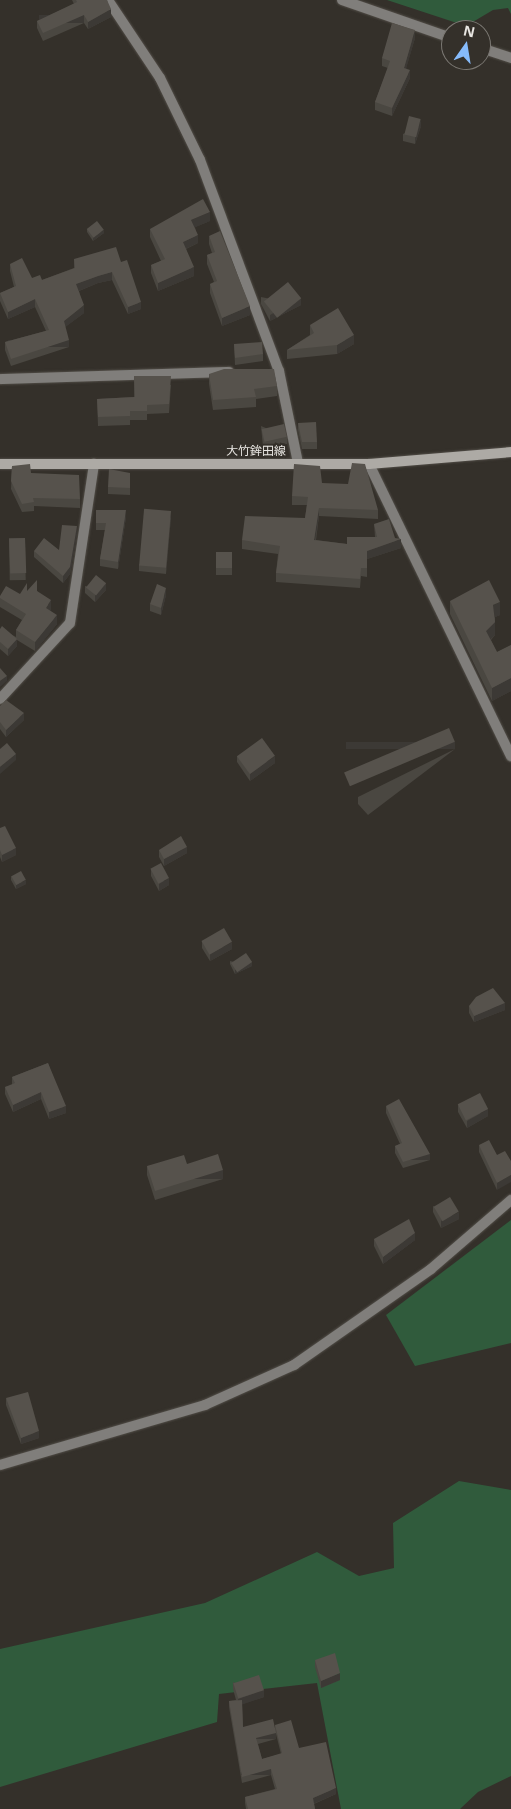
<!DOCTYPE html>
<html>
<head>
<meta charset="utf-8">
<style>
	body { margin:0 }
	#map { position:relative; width:511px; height:1809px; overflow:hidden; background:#34302a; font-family:"Noto Sans","Noto Sans JP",sans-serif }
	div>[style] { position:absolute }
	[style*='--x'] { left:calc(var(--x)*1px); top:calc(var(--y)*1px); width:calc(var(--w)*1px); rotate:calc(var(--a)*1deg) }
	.green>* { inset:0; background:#305b3c }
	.roads { filter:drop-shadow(0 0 1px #514d47) drop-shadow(0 0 1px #514d47) }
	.minor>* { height:10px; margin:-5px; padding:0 5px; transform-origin:5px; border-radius:5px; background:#807e7b }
	.secondary>* { height:10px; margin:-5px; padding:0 5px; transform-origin:5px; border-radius:5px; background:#adaaa5 }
	.wall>* { inset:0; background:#4a4741; transform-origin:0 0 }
	.shaded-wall>* { inset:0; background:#3c3935; transform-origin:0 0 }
	.building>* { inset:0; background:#56524c; transform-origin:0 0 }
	span { translate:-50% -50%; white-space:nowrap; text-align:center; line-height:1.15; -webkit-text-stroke:4px #34302a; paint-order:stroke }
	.street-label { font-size:12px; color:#e8e6e2 }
	.north { position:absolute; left:441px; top:20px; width:50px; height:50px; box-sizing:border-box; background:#34302a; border:1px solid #7c7974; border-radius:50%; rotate:13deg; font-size:14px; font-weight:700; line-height:20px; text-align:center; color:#e8e6e2 }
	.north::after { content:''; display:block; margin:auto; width:18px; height:22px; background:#86bbfb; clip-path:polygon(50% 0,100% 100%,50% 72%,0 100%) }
</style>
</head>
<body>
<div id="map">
	<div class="green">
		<i style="clip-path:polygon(387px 0,511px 0,511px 14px,508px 8px,493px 10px,466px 26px)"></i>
		<i style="clip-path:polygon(511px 1220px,511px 1343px,415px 1366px,386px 1315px)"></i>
		<i style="clip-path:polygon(459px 1481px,511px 1490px,511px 1776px,478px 1792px,460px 1809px,341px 1809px,317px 1683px,219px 1694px,217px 1722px,0 1787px,0 1649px,205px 1603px,317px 1552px,359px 1576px,394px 1568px,393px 1523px)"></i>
	</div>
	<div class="roads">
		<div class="minor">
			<i style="--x:108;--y:0;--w:94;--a:56.3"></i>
			<i style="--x:160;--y:78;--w:91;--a:64"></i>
			<i style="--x:200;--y:160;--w:225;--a:69.5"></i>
			<i style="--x:279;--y:371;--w:94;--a:78.3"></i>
			<i style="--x:342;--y:0;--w:115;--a:19.2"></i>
			<i style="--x:481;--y:48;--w:32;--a:18"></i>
			<i style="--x:0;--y:379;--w:229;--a:-1.8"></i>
			<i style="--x:369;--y:464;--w:325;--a:64.1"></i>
			<i style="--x:0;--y:699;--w:103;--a:-47.4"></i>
			<i style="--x:70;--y:623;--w:161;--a:-81.4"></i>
			<i style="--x:0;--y:1465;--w:214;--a:-16.3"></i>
			<i style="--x:205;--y:1405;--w:98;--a:-24.2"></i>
			<i style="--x:294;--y:1365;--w:167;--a:-35"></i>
			<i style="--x:431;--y:1269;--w:106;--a:-40.8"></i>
		</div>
		<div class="secondary">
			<i style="--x:0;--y:464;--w:369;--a:0"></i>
			<i style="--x:369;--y:464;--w:143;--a:-4.8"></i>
		</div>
	</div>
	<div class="wall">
		<i style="clip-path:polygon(72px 0,107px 0,111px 17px,88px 29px,84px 23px,43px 41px,37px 28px,37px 21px,74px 4px)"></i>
		<i style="clip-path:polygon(415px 38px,406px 68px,410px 78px,392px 116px,375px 110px,375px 102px,388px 68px,382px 66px,382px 58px)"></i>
		<i style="clip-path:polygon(421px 126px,415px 144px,403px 141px,403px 134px)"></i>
		<i style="clip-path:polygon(210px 221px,195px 227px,198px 243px,186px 249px,194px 276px,158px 291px,151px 273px,151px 265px,161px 261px,150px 237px,150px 229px)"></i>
		<i style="clip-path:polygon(87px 229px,104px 233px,93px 241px,87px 232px)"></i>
		<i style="clip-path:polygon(209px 236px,250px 315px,222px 326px,210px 293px,210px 284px,214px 282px,207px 264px,207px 255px,212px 253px,209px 244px)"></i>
		<i style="clip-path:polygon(74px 259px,121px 262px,141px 309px,128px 314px,112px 280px,98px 283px,79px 291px,84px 313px,65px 327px,69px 347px,11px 366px,5px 350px,5px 342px,46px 331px,35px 307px,8px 319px,0 301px,0 293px,14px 287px,10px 271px,10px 264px,32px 278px,42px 280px,74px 268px)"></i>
		<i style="clip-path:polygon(261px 297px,301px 305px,270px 321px,261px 304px)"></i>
		<i style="clip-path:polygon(310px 325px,354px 344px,337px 354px,287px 359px,287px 350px,310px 335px)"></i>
		<i style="clip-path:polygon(234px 344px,263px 354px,263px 361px,235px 365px)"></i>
		<i style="clip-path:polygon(209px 374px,277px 386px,277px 396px,256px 399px,256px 407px,213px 410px,209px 384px)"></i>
		<i style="clip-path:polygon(134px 376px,171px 385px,169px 413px,147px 414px,147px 420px,130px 420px,130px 425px,98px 426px,97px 399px,134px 397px)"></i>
		<i style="clip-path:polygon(298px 423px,317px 442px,317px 449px,302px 449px,298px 430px)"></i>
		<i style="clip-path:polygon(261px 426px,287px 437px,287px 444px,263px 447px)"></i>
		<i style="clip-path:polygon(12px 466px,31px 473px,80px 499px,80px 508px,34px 506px,34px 511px,22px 512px,11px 489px)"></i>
		<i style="clip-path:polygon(130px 473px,130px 495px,108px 494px,108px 487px)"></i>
		<i style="clip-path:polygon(322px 483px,378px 510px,378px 519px,319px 516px,316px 540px,347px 544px,375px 537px,374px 524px,395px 538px,401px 548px,367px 559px,367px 577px,361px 576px,360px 588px,276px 582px,276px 573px,278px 554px,242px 549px,242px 540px,305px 518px,307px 505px,292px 505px,292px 496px)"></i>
		<i style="clip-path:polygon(96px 510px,126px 517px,118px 569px,100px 566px,100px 559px,105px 530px,96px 530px)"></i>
		<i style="clip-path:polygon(171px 517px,166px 574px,139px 571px,139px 565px)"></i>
		<i style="clip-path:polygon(77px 533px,70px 574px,63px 583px,34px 557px,34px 551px,59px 550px)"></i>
		<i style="left:25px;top:538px;width:42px;height:16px;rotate:89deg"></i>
		<i style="left:216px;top:552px;width:16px;height:23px"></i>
		<i style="clip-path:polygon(85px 586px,106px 590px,95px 602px,85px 593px)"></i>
		<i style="clip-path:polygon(27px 591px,37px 591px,51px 609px,50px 610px,57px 624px,35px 651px,17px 640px,17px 646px,8px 656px,0 649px,0 629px,16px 637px,16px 630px,22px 620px,0 607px,0 596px,20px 594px)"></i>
		<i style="clip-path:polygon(166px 595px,161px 615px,150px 611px,150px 604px)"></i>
		<i style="clip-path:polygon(450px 601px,500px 615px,495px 617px,495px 635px,491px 640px,497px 652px,511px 645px,511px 691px,492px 701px,450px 614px)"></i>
		<i style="clip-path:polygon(0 706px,24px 720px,6px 737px,0 729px)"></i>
		<i style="clip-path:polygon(455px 749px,368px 815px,358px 804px,358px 797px)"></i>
		<i style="clip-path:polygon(237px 756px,275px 763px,250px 781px,237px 762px)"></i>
		<i style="clip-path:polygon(0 828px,16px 855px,2px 862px,0 857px)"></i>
		<i style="clip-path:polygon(159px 850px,187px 853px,164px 866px,159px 857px)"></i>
		<i style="clip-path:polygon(151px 869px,169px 885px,159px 891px,151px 876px)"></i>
		<i style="clip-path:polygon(11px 876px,26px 884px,16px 889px,11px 880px)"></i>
		<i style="clip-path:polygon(202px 941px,232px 949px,210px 961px,202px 948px)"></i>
		<i style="clip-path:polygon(230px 961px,252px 966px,235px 974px,230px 964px)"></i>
		<i style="clip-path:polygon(469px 1006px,505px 1010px,474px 1022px,469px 1013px)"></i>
		<i style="clip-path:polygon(48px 1063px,66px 1113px,49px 1119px,41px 1099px,13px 1112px,5px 1094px,5px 1087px,12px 1085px,12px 1077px)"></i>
		<i style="clip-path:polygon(458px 1105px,488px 1116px,467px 1128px,458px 1112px)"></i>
		<i style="clip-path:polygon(386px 1106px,430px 1160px,403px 1168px,395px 1153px,395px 1146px,400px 1144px,386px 1113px)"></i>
		<i style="clip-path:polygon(479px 1145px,497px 1155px,497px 1190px,479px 1152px)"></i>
		<i style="clip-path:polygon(187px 1164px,223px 1179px,155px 1200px,147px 1175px,147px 1166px)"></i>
		<i style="clip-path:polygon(433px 1206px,459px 1219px,441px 1228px,433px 1212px)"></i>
		<i style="clip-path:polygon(374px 1239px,415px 1240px,383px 1264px,374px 1246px)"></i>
		<i style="clip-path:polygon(6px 1398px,39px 1438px,21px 1444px,6px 1405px)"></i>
		<i style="clip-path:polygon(315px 1660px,340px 1680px,321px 1688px,315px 1667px)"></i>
		<i style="clip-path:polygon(evenodd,233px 1682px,264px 1697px,242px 1704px,243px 1727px,275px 1729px,275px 1725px,299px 1748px,336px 1794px,314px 1804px,315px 1809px,246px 1809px,245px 1803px,245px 1797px,275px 1789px,271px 1775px,242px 1783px,229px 1707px,229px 1701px,236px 1700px,233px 1689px,233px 1682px,276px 1734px,281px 1754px,262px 1759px,258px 1744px,276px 1739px,276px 1734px)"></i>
	</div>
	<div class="shaded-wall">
		<i style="clip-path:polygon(111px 9px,111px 17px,88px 29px,88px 22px)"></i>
		<i style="left:84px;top:15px;width:8px;height:45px;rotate:90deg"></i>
		<i style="clip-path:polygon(415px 30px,415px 38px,404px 76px,404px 68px)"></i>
		<i style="clip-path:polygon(410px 70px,410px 78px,392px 116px,392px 108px)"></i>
		<i style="clip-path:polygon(421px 119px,421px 126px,415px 144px,415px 137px)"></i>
		<i style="clip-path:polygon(210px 212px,210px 221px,191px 229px,191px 220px)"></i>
		<i style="clip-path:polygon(104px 230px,104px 233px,93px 241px,93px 237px)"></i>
		<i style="clip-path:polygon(198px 235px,198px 243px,183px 250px,183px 242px)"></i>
		<i style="clip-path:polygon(194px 267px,194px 276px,158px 291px,158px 283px)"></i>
		<i style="clip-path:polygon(112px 272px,112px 280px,98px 283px,76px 292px,76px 284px,98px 276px)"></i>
		<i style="clip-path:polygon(301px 298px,301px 305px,270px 321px,270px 315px)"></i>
		<i style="clip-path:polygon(35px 299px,35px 307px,8px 319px,8px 312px)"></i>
		<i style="clip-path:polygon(141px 302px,141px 309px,128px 314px,128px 307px)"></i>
		<i style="clip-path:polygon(84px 305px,84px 313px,64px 328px,64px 321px)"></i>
		<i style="clip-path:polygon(250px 306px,250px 315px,222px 326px,222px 318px)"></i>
		<i style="clip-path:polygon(354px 335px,354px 344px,337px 354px,337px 345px)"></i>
		<i style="left:69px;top:340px;width:7px;height:61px;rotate:90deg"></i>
		<i style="clip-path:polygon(319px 508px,319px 516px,314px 548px,314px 540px)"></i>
		<i style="clip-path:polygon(126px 510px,126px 517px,118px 569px,118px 562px)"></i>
		<i style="clip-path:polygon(171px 511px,171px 517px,166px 574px,166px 568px)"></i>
		<i style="clip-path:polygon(77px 526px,77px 533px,70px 574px,63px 583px,63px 576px)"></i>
		<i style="clip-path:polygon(401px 539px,401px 548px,367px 559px,367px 577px,367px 551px)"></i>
		<i style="clip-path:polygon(106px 583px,106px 590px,95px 602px,95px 595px)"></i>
		<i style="clip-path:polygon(166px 588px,166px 595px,161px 615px,161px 608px)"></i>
		<i style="clip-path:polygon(51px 600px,51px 609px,46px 617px,46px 608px)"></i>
		<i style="clip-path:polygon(500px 602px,500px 615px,493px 618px,493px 605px)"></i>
		<i style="clip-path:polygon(57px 615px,57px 624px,35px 651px,35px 642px)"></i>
		<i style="clip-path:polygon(495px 622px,495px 635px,486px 644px,486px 631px)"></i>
		<i style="clip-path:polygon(17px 639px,17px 646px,8px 656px,8px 649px)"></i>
		<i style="clip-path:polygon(7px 676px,7px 681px,0 687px,0 681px)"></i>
		<i style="clip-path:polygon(511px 678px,511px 691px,492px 701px,492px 688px)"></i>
		<i style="clip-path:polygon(24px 713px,24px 720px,6px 737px,6px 730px)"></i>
		<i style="left:455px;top:742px;width:7px;height:109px;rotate:90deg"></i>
		<i style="clip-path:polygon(16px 754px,16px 760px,0 774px,0 767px)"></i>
		<i style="clip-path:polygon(275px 756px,275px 763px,250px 781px,250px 774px)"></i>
		<i style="clip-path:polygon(187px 847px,187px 853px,164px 866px,164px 859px)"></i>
		<i style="clip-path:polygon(16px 848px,16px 855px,2px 862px,2px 855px)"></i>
		<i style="clip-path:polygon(169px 878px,169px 885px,159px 891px,159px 884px)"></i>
		<i style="clip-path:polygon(26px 880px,26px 884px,16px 889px,16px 885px)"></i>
		<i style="clip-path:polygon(232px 942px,232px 949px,210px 961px,210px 954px)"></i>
		<i style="clip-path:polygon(252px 962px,252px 966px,235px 974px,235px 970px)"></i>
		<i style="clip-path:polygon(505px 1003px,505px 1010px,474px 1022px,474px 1016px)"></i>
		<i style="clip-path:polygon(41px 1092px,41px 1099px,13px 1112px,13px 1105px)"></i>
		<i style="clip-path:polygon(66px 1106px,66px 1113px,49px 1119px,49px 1112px)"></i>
		<i style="clip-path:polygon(488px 1109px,488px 1116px,467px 1128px,467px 1121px)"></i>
		<i style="left:430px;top:1154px;width:6px;height:28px;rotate:90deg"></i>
		<i style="left:223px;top:1170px;width:9px;height:71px;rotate:90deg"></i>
		<i style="clip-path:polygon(511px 1175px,511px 1182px,497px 1190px,497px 1183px)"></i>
		<i style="clip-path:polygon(459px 1212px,459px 1219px,441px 1228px,441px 1221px)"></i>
		<i style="clip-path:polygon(415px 1233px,415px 1240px,383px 1264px,383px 1257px)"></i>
		<i style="clip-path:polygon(39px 1431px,39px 1438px,21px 1444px,21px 1438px)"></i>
		<i style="clip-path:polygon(340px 1673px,340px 1680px,321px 1688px,321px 1681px)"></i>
		<i style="clip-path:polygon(264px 1690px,264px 1697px,238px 1706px,238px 1699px)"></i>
		<i style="left:276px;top:1733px;width:6px;height:21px;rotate:90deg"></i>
		<i style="left:271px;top:1769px;width:6px;height:30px;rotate:90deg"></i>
		<i style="clip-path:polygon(336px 1788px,336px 1794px,313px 1804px,313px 1798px)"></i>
	</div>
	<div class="building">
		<i style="clip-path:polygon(76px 0,107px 0,111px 9px,88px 22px,84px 15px,43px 33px,37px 21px,77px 2px)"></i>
		<i style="clip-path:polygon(392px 23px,415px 30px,404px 68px,410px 70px,392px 108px,375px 102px,390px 61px,382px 58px)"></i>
		<i style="left:409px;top:116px;width:12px;height:19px;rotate:14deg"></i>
		<i style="clip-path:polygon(203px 199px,210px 212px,191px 220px,198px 235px,183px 242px,194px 267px,158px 283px,151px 265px,165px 259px,150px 229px)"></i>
		<i style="left:97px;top:221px;width:11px;height:13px;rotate:52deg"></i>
		<i style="clip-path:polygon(220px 231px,250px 306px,222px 318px,210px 284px,217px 281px,207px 255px,215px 252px,209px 236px)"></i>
		<i style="clip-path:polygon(116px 247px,121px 262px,127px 260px,141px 302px,128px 307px,112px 272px,98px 276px,76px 284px,84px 305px,64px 321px,69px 340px,11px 359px,5px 342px,49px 330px,35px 299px,8px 312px,0 293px,16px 286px,10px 264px,22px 258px,32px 278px,40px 275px,42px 280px,75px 268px,74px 259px)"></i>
		<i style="left:288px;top:282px;width:21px;height:31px;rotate:51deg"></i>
		<i style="clip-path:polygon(338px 308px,354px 335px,337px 345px,287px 350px,314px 333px,310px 325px)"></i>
		<i style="clip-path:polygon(262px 342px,263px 354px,235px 358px,234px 344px)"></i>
		<i style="clip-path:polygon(224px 369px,274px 369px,277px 386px,254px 389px,256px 397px,213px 400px,209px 374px)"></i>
		<i style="clip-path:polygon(134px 376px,171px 376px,169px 404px,147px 405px,147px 411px,130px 411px,130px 416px,98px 417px,97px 399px,135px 397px)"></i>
		<i style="clip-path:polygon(316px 422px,317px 442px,302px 442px,298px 423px)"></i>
		<i style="left:284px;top:424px;width:13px;height:23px;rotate:77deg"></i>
		<i style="clip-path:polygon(352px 463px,365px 464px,378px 510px,319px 508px,314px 540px,347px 544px,347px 537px,377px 537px,374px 524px,389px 519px,395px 538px,401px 539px,367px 551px,367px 568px,361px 568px,360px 579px,276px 573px,280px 546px,242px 540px,245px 516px,305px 518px,308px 497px,292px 496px,294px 464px,320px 466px,322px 483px,348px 484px)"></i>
		<i style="clip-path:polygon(30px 464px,31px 473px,79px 475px,80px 499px,33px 498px,34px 502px,22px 504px,11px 481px,12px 466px)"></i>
		<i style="clip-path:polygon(109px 469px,130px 473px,130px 488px,108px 487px)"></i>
		<i style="clip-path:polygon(96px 510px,126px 510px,118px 562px,100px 559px,106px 523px,96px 523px)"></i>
		<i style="left:171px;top:511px;width:57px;height:27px;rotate:95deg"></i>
		<i style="clip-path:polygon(62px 525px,77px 526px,70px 567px,63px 576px,34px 551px,44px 538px,59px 550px)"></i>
		<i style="left:25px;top:538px;width:35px;height:16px;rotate:88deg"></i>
		<i style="left:216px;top:552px;width:16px;height:16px"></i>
		<i style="left:96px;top:575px;width:13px;height:16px;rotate:39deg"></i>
		<i style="clip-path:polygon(37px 580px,37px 591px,51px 600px,46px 608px,57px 615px,35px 642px,16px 630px,26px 614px,0 598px,0 596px,6px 586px,20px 594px,27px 583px,27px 591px)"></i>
		<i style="clip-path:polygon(489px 580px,500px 602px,493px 605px,495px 622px,486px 631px,497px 652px,511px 645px,511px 678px,492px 688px,450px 601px)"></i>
		<i style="clip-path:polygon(157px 584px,166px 588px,161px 608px,150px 604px)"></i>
		<i style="clip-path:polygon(2px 626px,17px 639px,8px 649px,0 642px,0 629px)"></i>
		<i style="clip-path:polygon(0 668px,7px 676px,0 681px)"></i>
		<i style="clip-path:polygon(6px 700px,24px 713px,6px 730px,0 722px,0 706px)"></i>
		<i style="left:449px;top:728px;width:15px;height:114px;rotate:67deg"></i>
		<i style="left:262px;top:738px;width:22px;height:31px;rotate:54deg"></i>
		<i style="clip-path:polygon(7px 743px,16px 754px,0 767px,0 749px)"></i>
		<i style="clip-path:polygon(5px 826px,16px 848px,2px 855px,0 850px,0 828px)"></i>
		<i style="clip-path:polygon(181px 836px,187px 847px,164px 859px,159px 850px)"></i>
		<i style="left:161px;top:863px;width:17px;height:12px;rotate:62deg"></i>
		<i style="left:21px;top:871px;width:10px;height:11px;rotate:61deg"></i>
		<i style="left:224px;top:928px;width:16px;height:26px;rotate:60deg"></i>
		<i style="left:246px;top:953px;width:11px;height:18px;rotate:56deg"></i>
		<i style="clip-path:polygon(493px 988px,505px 1003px,474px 1016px,469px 1006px,476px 997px)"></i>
		<i style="clip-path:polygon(48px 1063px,66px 1106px,49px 1112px,41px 1092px,13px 1105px,5px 1087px,15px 1083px,12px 1077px)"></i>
		<i style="left:480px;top:1093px;width:18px;height:25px;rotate:63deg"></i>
		<i style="clip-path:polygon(399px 1099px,430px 1154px,403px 1162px,395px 1146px,402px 1143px,386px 1106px)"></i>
		<i style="clip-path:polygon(489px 1140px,497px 1155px,505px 1151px,511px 1161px,511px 1175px,497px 1183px,479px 1145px)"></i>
		<i style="clip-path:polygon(218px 1154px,223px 1170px,155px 1191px,147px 1166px,184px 1155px,187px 1164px)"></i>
		<i style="left:450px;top:1197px;width:17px;height:19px;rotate:59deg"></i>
		<i style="clip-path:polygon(409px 1219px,415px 1233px,383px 1257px,374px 1239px)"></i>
		<i style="clip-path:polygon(28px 1392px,39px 1431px,21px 1438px,6px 1398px)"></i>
		<i style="clip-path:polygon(335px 1653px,340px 1673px,321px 1681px,315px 1660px)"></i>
		<i style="left:259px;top:1675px;width:16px;height:27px;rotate:72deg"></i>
		<i style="clip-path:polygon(242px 1700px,243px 1727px,273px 1719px,276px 1733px,256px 1738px,262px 1759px,282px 1753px,275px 1725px,291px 1720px,299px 1748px,326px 1742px,336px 1788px,313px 1798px,315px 1809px,248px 1809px,245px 1797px,277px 1789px,271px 1769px,242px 1777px,229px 1701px)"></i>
	</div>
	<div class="street-label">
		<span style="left:256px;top:451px">大竹鉾田線</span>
	</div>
	<div class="north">N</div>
</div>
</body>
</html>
